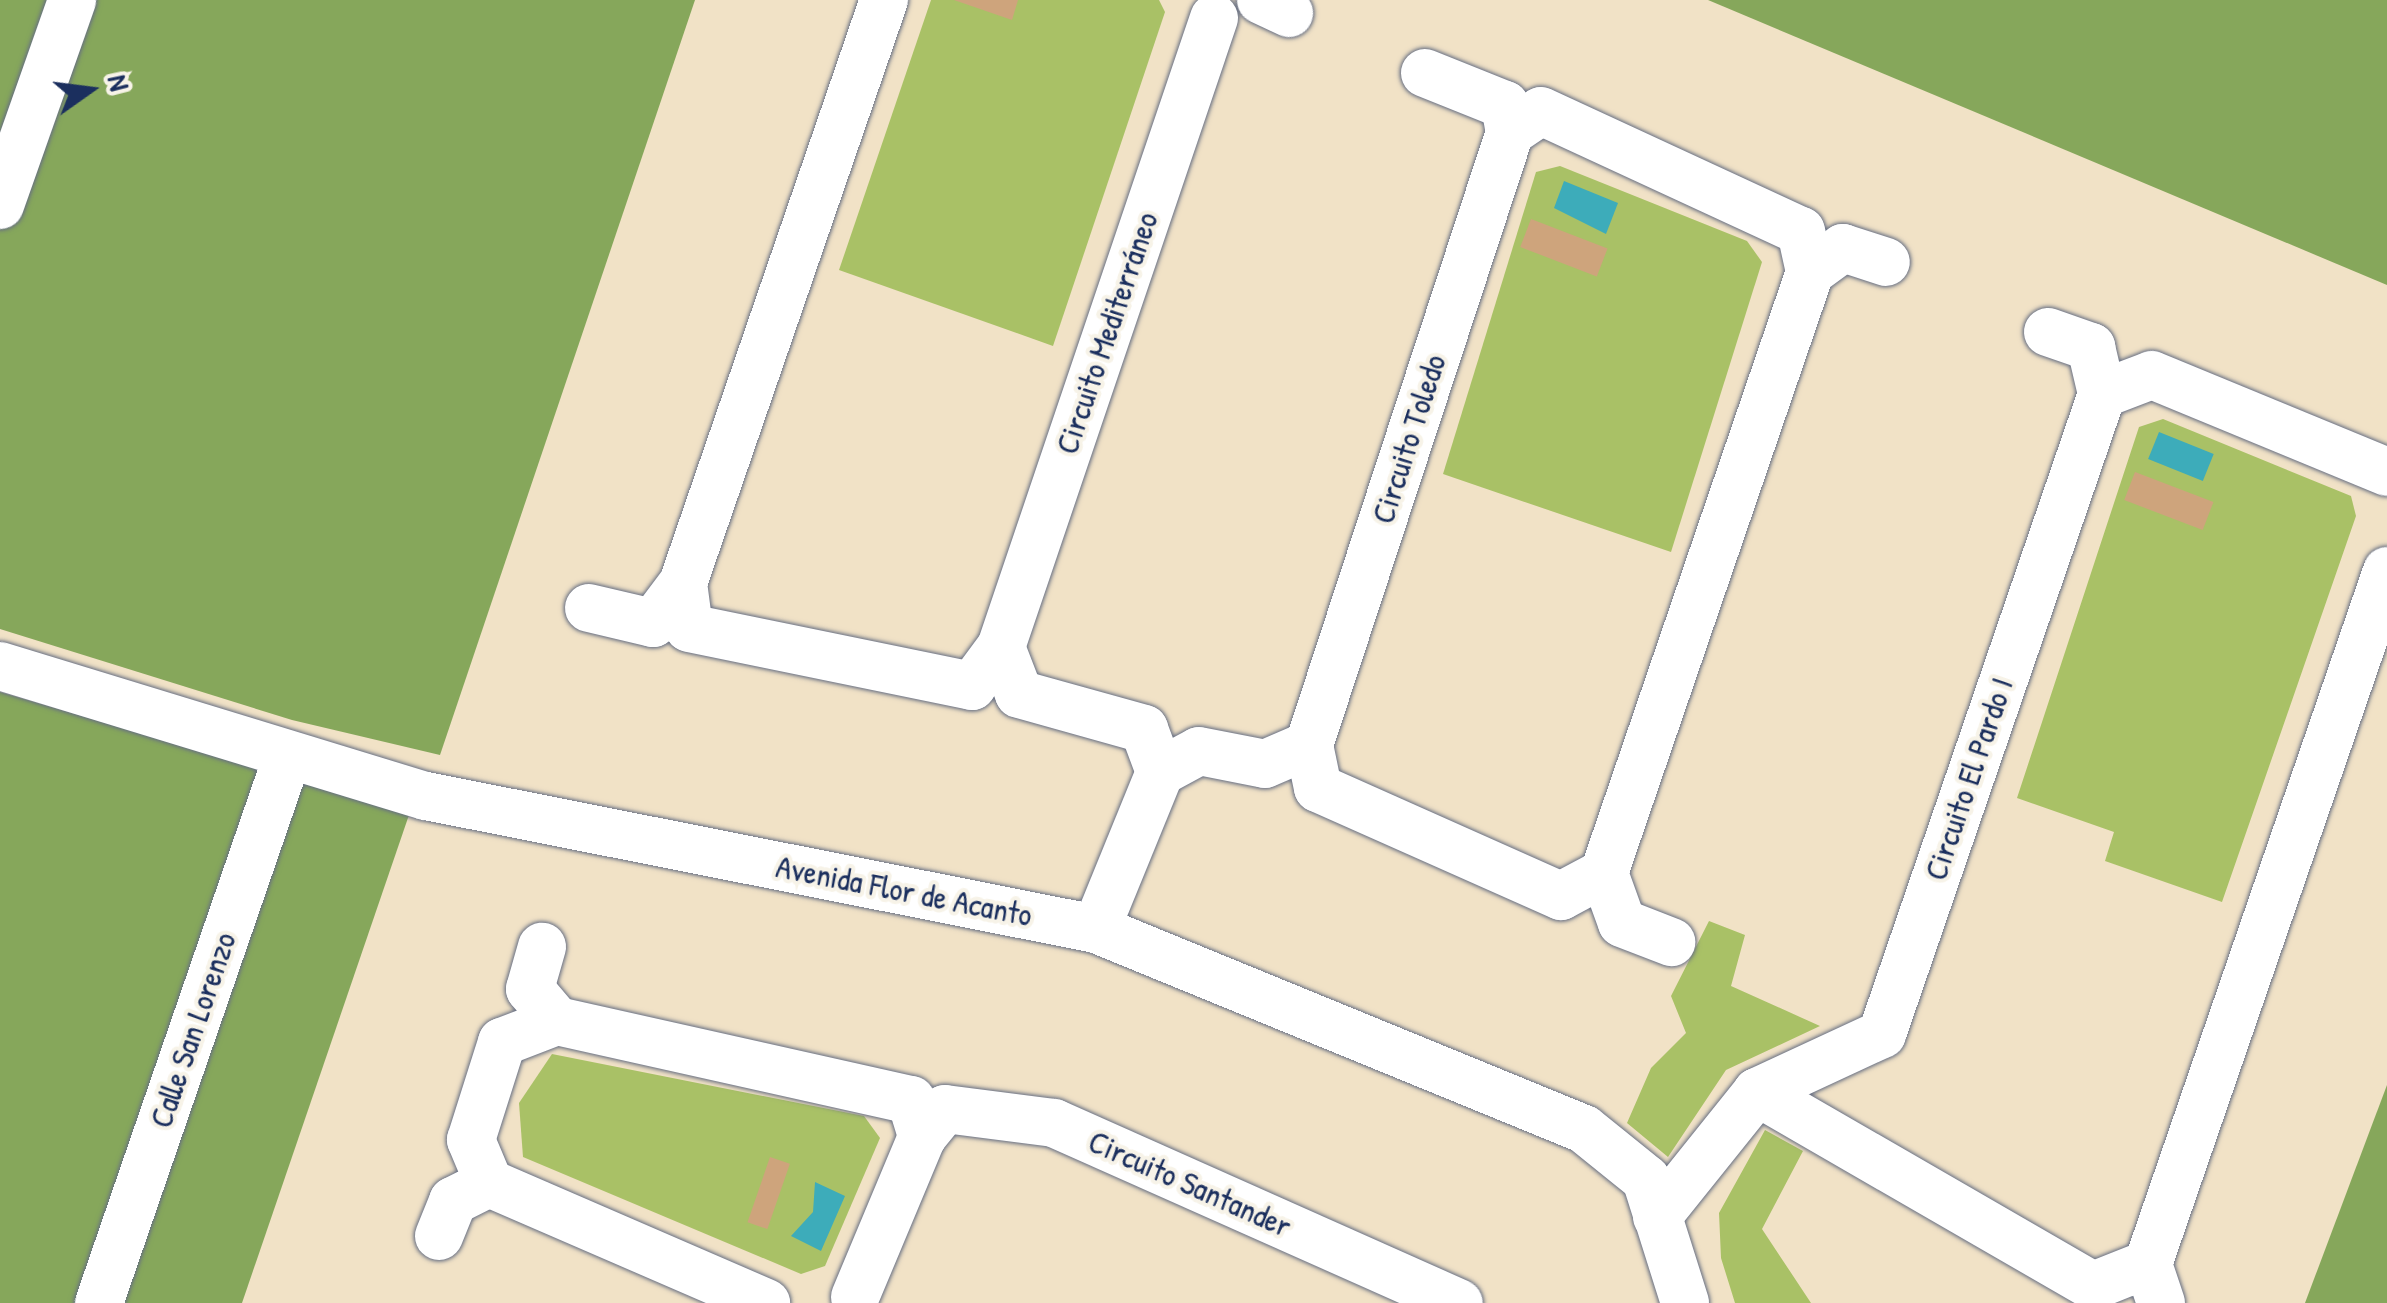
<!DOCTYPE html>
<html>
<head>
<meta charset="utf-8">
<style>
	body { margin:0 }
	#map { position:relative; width:2387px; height:1303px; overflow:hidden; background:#f1e2c6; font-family:"Patrick Hand",sans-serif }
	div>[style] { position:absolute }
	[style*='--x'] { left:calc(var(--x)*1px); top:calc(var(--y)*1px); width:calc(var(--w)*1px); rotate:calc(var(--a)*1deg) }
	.green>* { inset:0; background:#a9c166 }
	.forest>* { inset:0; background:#86a75b }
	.water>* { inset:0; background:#3dacba; transform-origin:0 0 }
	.building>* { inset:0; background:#cea47c; transform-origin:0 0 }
	.roads { filter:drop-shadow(0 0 2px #666e82) drop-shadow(0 0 2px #666e82) }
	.minor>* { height:48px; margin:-24px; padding:0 24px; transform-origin:24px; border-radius:24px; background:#fff }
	span { translate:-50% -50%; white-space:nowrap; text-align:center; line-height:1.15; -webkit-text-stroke:8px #f7f3e8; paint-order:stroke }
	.street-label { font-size:32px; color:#1b2f5e }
	.north { position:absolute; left:40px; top:40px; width:100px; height:100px; -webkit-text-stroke:8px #f7f3e8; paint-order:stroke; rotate:76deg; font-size:28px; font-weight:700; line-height:40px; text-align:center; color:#1b2f5e }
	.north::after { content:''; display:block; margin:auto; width:35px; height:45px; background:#1b2f5e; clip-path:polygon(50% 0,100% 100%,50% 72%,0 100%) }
</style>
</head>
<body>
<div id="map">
	<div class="green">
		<i style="clip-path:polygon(931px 0,1159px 0,1165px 12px,1053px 346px,839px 270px)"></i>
		<i style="clip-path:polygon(1560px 166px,1747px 241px,1762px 262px,1671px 552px,1443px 474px,1536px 172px)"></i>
		<i style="clip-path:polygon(2163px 419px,2351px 496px,2356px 516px,2222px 902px,2105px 861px,2114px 832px,2017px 798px,2139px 427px)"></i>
		<i style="clip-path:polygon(1709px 921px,1745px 935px,1731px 986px,1820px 1026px,1726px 1070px,1668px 1157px,1627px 1123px,1651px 1068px,1686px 1033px,1671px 996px)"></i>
		<i style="clip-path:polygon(552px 1054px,864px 1116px,880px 1138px,825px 1266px,801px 1274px,523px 1157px,519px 1103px)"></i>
		<i style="clip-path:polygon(1765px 1130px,1803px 1151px,1762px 1229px,1811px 1303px,1735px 1303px,1721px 1258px,1719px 1213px)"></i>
	</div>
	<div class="forest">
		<i style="clip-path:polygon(0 0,695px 0,440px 755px,292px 720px,0 629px)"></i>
		<i style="clip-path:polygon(1708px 0,2387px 0,2387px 285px)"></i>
		<i style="clip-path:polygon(0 692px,410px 812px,242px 1303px,0 1303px)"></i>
		<i style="clip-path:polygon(2387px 1085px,2387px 1303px,2305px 1303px)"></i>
	</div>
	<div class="water">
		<i style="clip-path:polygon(1564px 181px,1618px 203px,1606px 234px,1554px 208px)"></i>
		<i style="left:2159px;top:432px;width:59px;height:29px;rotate:22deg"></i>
		<i style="clip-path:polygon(815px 1182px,845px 1196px,821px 1251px,791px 1236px,813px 1212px)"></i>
	</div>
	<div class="building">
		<i style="clip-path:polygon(954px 0,1018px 0,1012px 20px)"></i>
		<i style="left:1531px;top:219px;width:82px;height:30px;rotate:21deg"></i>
		<i style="left:2135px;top:472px;width:84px;height:30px;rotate:21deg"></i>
		<i style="left:770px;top:1157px;width:21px;height:69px;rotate:19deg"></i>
	</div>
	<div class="roads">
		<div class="minor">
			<i style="--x:1261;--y:0;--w:31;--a:25"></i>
			<i style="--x:1425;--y:73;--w:86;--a:21.8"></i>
			<i style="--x:1505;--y:105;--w:27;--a:80"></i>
			<i style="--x:1510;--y:132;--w:37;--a:-34"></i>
			<i style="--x:1541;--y:111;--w:286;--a:24.8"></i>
			<i style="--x:1801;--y:231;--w:42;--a:77.6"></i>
			<i style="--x:1810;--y:272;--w:41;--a:-36"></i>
			<i style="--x:1843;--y:248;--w:45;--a:18"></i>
			<i style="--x:0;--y:205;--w:217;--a:-70.6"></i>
			<i style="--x:2048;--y:332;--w:46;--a:19.2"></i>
			<i style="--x:2091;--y:347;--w:48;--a:76.8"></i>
			<i style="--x:2102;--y:394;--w:53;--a:-20.8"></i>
			<i style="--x:2152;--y:375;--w:254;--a:22.4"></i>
			<i style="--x:683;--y:583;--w:617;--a:-70.98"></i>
			<i style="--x:589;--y:608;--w:66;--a:13.2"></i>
			<i style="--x:653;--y:623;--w:50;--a:-53.1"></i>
			<i style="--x:683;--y:583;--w:45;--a:82.4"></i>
			<i style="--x:689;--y:628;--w:289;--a:11.6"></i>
			<i style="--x:972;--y:686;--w:49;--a:-53.4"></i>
			<i style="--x:1001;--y:647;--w:50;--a:69"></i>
			<i style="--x:1019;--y:694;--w:130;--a:15.6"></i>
			<i style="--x:1144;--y:729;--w:46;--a:69.6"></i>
			<i style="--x:1001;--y:647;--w:664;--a:-71.29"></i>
			<i style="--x:0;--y:666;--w:445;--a:17"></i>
			<i style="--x:426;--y:796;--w:683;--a:11.23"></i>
			<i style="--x:1096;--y:929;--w:527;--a:22.29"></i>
			<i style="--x:1584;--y:1129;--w:80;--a:38.9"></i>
			<i style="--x:1646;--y:1179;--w:130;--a:72.5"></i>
			<i style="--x:1309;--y:745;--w:645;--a:-71.85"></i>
			<i style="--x:1160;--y:772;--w:44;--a:-28.3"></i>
			<i style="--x:1199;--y:751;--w:67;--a:11.1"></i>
			<i style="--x:1265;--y:764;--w:48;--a:-23.4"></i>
			<i style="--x:1309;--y:745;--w:44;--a:78.2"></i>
			<i style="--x:1318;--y:788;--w:266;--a:24"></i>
			<i style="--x:1561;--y:896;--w:49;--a:-28.1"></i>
			<i style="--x:1604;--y:873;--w:53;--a:70.2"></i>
			<i style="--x:1622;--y:923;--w:53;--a:21.2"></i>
			<i style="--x:1604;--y:873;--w:635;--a:-71.08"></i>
			<i style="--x:1096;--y:929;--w:170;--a:-67.8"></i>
			<i style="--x:557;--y:1021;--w:363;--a:12.6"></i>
			<i style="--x:911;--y:1100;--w:39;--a:73"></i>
			<i style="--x:922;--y:1137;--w:36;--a:-51"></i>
			<i style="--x:945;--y:1109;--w:110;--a:7.3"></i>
			<i style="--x:1054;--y:1123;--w:443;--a:24"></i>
			<i style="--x:1757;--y:1092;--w:388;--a:30"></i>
			<i style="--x:2093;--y:1286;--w:59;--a:-21.8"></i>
			<i style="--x:2148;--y:1264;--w:41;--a:71.6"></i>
			<i style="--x:489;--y:1183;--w:302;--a:23.4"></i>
			<i style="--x:1657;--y:1217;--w:160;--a:-51.3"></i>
			<i style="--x:1757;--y:1092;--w:138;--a:-24.9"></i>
			<i style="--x:1882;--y:1034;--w:677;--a:-71.03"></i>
			<i style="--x:439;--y:1236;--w:38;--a:-68"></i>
			<i style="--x:453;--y:1201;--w:40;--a:-26.6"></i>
			<i style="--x:489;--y:1183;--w:47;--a:-112.7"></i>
			<i style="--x:471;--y:1140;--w:103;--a:-72.4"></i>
			<i style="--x:502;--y:1042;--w:59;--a:-20.9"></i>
			<i style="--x:557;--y:1021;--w:42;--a:-130.2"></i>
			<i style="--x:530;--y:989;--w:44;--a:-74.1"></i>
			<i style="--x:2148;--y:1264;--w:733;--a:-70.97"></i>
			<i style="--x:855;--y:1297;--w:173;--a:-67.3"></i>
			<i style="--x:99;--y:1303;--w:577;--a:-70.97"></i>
		</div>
	</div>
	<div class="street-label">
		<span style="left:1107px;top:333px;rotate:-71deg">Circuito Mediterráneo</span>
		<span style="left:1409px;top:439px;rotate:-72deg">Circuito Toledo</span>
		<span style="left:1969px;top:779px;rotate:-71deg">Circuito El Pardo I</span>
		<span style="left:904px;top:891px;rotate:11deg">Avenida Flor de Acanto</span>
		<span style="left:193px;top:1030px;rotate:-71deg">Calle San Lorenzo</span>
		<span style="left:1190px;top:1184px;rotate:24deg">Circuito Santander</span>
	</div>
	<div class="north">N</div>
</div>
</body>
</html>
